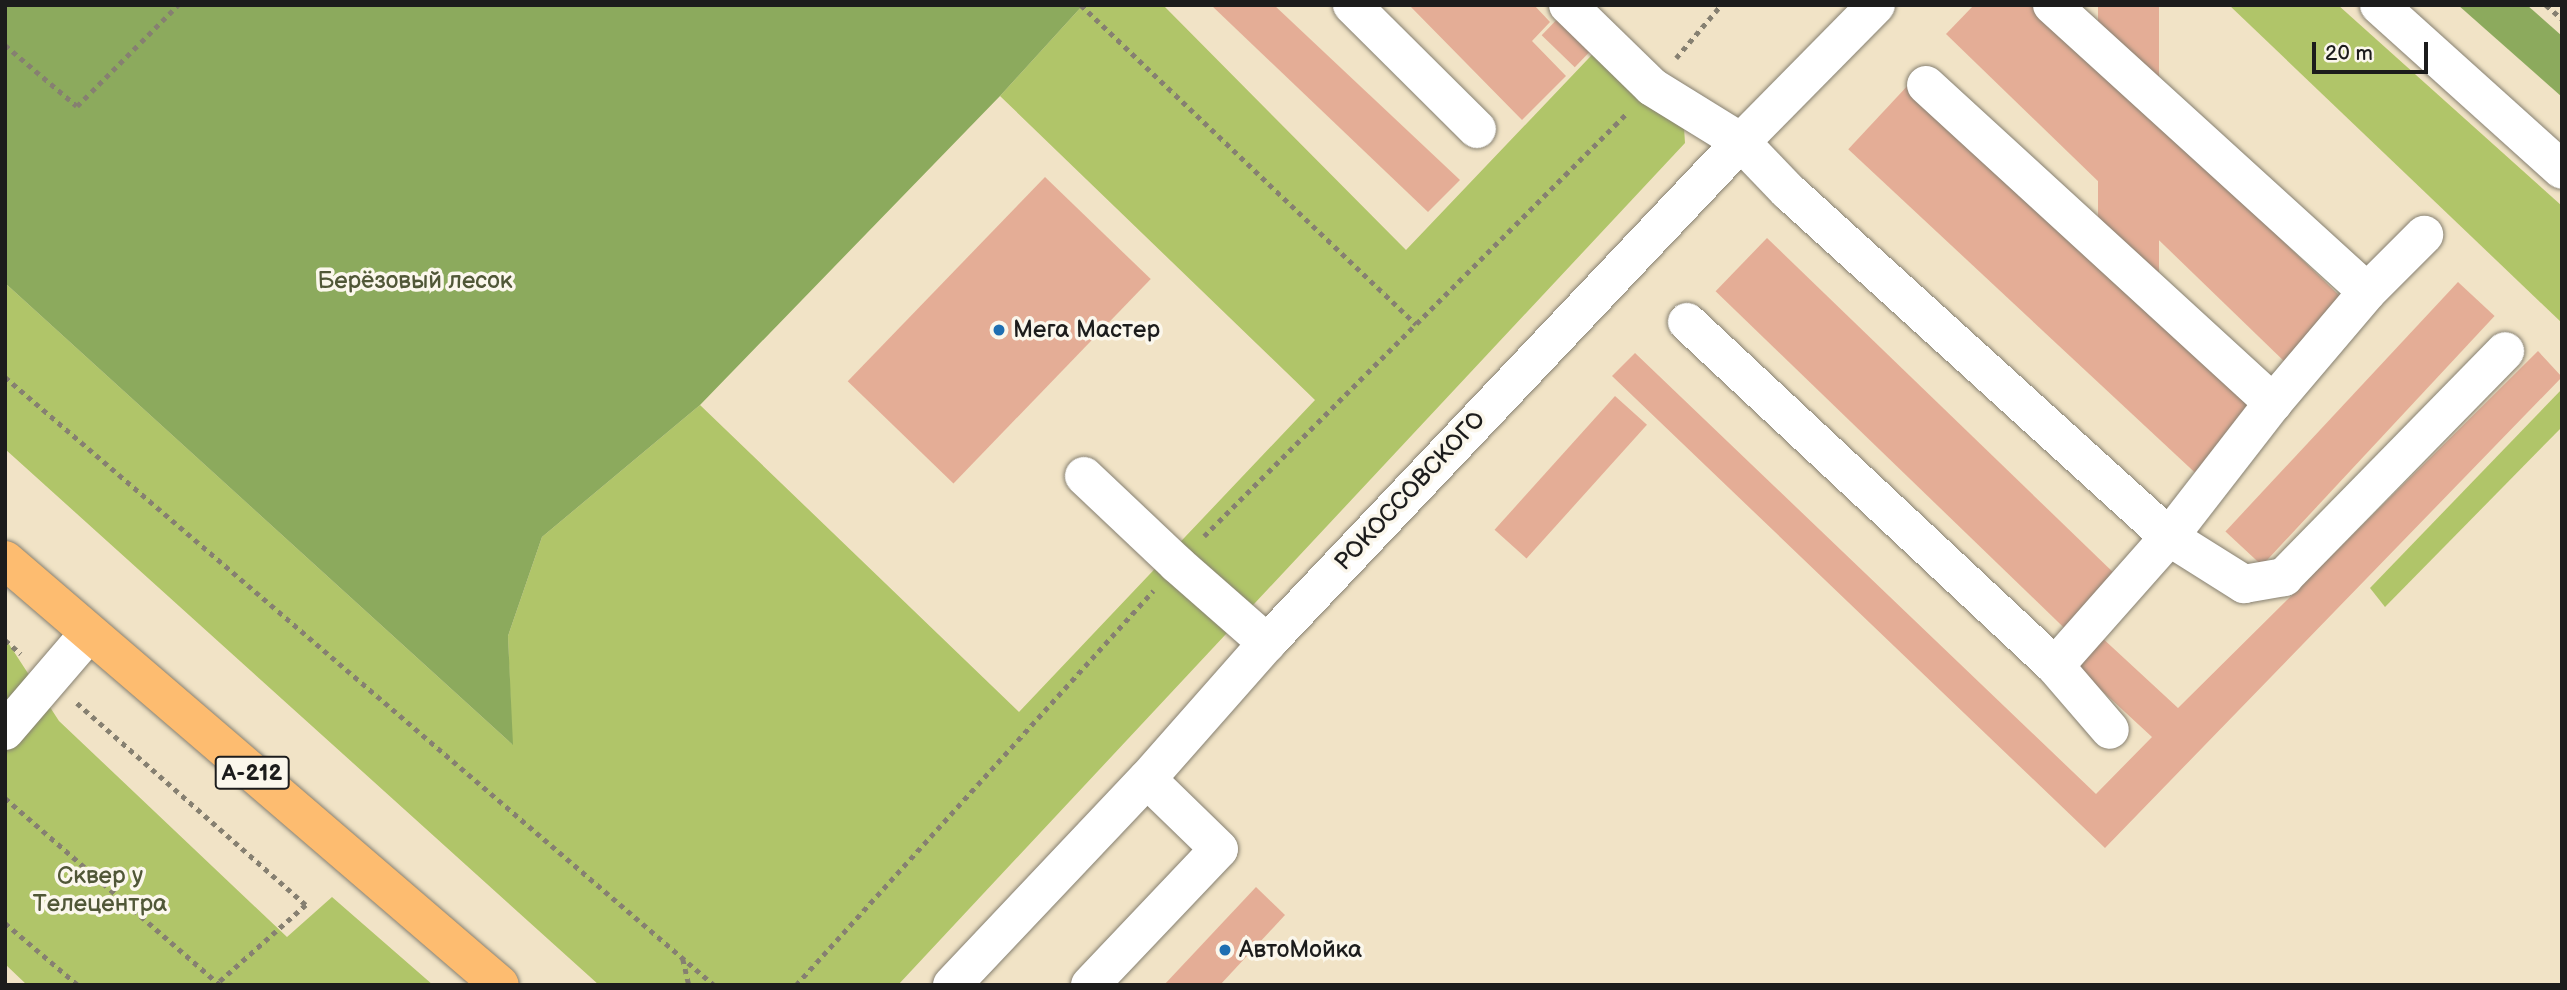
<!DOCTYPE html>
<html>
<head>
<meta charset="utf-8">
<style>
	body { margin:0 }
	#map { position:relative; width:2567px; height:990px; overflow:hidden; background:#f1e3c6; font-family:"Balsamiq Sans",sans-serif }
	div>[style] { position:absolute }
	[style*='--x'] { left:calc(var(--x)*1px); top:calc(var(--y)*1px); width:calc(var(--w)*1px); rotate:calc(var(--a)*1deg) }
	.green>* { inset:0; background:#b0c569 }
	.forest>* { inset:0; background:#8caa5d }
	.building>* { inset:0; background:#e4ad96; transform-origin:0 0 }
	.path>* { height:4.5px; margin-top:-2.25px; transform-origin:0; background:repeating-linear-gradient(90deg,#868071 0 5px,transparent 0 10px) }
	.roads { filter:drop-shadow(0 0 2px #868071) drop-shadow(0 0 2px #868071) }
	.minor>* { height:38px; margin:-19px; padding:0 19px; transform-origin:19px; border-radius:19px; background:#fff }
	.highway>* { height:38px; margin:-19px; padding:0 19px; transform-origin:19px; border-radius:19px; background:#fdbc70 }
	.dots>* { width:19px; height:19px; translate:-50% -50%; box-sizing:border-box; border:4px solid #fbf7ec; border-radius:50% }
	span { translate:-50% -50%; white-space:nowrap; text-align:center; line-height:1.15; -webkit-text-stroke:7px #fbf7ec; paint-order:stroke }
	.shield-label span { padding:2px 5px; background:#fbf7ec; border:2px solid; border-radius:5px; -webkit-text-stroke-width:0 }
	.shield-label { font-size:23px; color:#1c1c1c; font-weight:700 }
	.park-label { font-size:24px; color:#505737 }
	.poi-label { font-size:24px; color:#1c1c1c }
	.left { translate:0 -50%; text-align:left }
	.street-label { font-size:24px; color:#1c1c1c }
	.frame { position:absolute; inset:0; border:7px solid #1c1c1c; pointer-events:none }
	.scale { position:absolute; left:2312px; top:42px; width:116px; height:32px; box-sizing:border-box; border:4px solid #1c1c1c; border-top:0; padding-left:9px; font-size:21px; line-height:24px; white-space:nowrap; color:#1c1c1c; -webkit-text-stroke:5px #fbf7ec; paint-order:stroke }
</style>
</head>
<body>
<div id="map">
	<div class="green">
		<i style="clip-path:polygon(1083px 5px,1163px 5px,1406px 250px,1607px 39px,1683px 112px,1685px 143px,898px 985px,599px 985px,5px 449px,5px 283px,512px 744px,508px 636px,542px 537px,700px 405px,1019px 712px,1315px 400px,1000px 96px)"></i>
		<i style="clip-path:polygon(2229px 5px,2338px 5px,2562px 206px,2562px 323px)"></i>
		<i style="clip-path:polygon(2562px 389px,2562px 427px,2385px 607px,2370px 588px)"></i>
		<i style="clip-path:polygon(5px 638px,59px 721px,287px 937px,332px 897px,433px 985px,27px 985px,5px 964px)"></i>
	</div>
	<div class="forest">
		<i style="clip-path:polygon(5px 5px,1083px 5px,1000px 96px,700px 405px,542px 537px,508px 636px,513px 745px,5px 283px)"></i>
		<i style="clip-path:polygon(2458px 5px,2527px 5px,2562px 36px,2562px 97px)"></i>
	</div>
	<div class="building">
		<i style="clip-path:polygon(1211px 5px,1274px 5px,1460px 180px,1428px 212px)"></i>
		<i style="clip-path:polygon(1409px 5px,1534px 5px,1550px 22px,1532px 41px,1566px 76px,1522px 120px)"></i>
		<i style="clip-path:polygon(1974px 5px,2039px 5px,2349px 305px,2290px 367px,1946px 34px)"></i>
		<i style="left:2098px;top:5px;width:61px;height:375px"></i>
		<i style="left:1566px;top:10px;width:46px;height:35px;rotate:44deg"></i>
		<i style="left:1911px;top:82px;width:478px;height:92px;rotate:43deg"></i>
		<i style="left:1045px;top:177px;width:147px;height:284px;rotate:44deg"></i>
		<i style="left:1767px;top:238px;width:489px;height:74px;rotate:44deg"></i>
		<i style="left:2458px;top:282px;width:50px;height:341px;rotate:43deg"></i>
		<i style="clip-path:polygon(2538px 351px,2562px 377px,2105px 848px,1612px 376px,1635px 353px,2096px 794px,2152px 737px,2073px 664px,2099px 635px,2178px 708px)"></i>
		<i style="left:1615px;top:396px;width:43px;height:180px;rotate:42deg"></i>
		<i style="clip-path:polygon(1256px 887px,1285px 915px,1220px 985px,1164px 985px)"></i>
	</div>
	<div class="path">
		<i style="--x:1081;--y:5;--w:463;--a:43.6"></i>
		<i style="--x:2546;--y:5;--w:21;--a:41"></i>
		<i style="--x:5;--y:45;--w:94;--a:40.3"></i>
		<i style="--x:77;--y:106;--w:143;--a:-45"></i>
		<i style="--x:1676;--y:58;--w:70;--a:-49.7"></i>
		<i style="--x:5;--y:377;--w:934;--a:40.61"></i>
		<i style="--x:1204;--y:536;--w:597;--a:-45"></i>
		<i style="--x:5;--y:640;--w:21;--a:41"></i>
		<i style="--x:77;--y:703;--w:305;--a:41.4"></i>
		<i style="--x:306;--y:905;--w:118;--a:138.4"></i>
		<i style="--x:5;--y:798;--w:284;--a:41"></i>
		<i style="--x:5;--y:923;--w:96;--a:40.3"></i>
		<i style="--x:683;--y:959;--w:27;--a:77"></i>
		<i style="--x:796;--y:985;--w:532;--a:-47.82"></i>
	</div>
	<div class="roads">
		<div class="minor">
			<i style="--x:1352;--y:5;--w:176;--a:44.8"></i>
			<i style="--x:1568;--y:5;--w:117;--a:44.3"></i>
			<i style="--x:1652;--y:87;--w:105;--a:31.7"></i>
			<i style="--x:1741;--y:142;--w:68;--a:46.2"></i>
			<i style="--x:1788;--y:191;--w:515;--a:42.24"></i>
			<i style="--x:2169;--y:537;--w:89;--a:32.1"></i>
			<i style="--x:2244;--y:584;--w:41;--a:-9.9"></i>
			<i style="--x:2284;--y:577;--w:316;--a:-45.6"></i>
			<i style="--x:2052;--y:5;--w:426;--a:42.3"></i>
			<i style="--x:2379;--y:5;--w:246;--a:42"></i>
			<i style="--x:1926;--y:85;--w:471;--a:42.5"></i>
			<i style="--x:1687;--y:322;--w:504;--a:43.07"></i>
			<i style="--x:2055;--y:666;--w:84;--a:49.3"></i>
			<i style="--x:1084;--y:476;--w:128;--a:43.4"></i>
			<i style="--x:1177;--y:564;--w:120;--a:41.3"></i>
			<i style="--x:2055;--y:666;--w:172;--a:-48.5"></i>
			<i style="--x:2169;--y:537;--w:170;--a:-52.2"></i>
			<i style="--x:2273;--y:403;--w:145;--a:-49.7"></i>
			<i style="--x:2367;--y:292;--w:81;--a:-45"></i>
			<i style="--x:5;--y:731;--w:128;--a:-49.4"></i>
			<i style="--x:952;--y:985;--w:284;--a:-46.6"></i>
			<i style="--x:1147;--y:779;--w:181;--a:-48.6"></i>
			<i style="--x:1267;--y:643;--w:690;--a:-46.59"></i>
			<i style="--x:1741;--y:142;--w:192;--a:-45.4"></i>
			<i style="--x:1090;--y:985;--w:187;--a:-46.5"></i>
			<i style="--x:1219;--y:849;--w:100;--a:-135.8"></i>
		</div>
		<div class="highway">
			<i style="--x:5;--y:560;--w:652;--a:40.65"></i>
		</div>
	</div>
	<div class="dots">
		<i style="left:999px;top:330px;background:#1f6fb2"></i>
		<i style="left:1225px;top:950px;background:#1f6fb2"></i>
	</div>
	<div class="shield-label">
		<span style="left:252px;top:773px">А-212</span>
	</div>
	<div class="park-label">
		<span style="left:415px;top:281px">Берёзовый лесок</span>
		<span style="left:100px;top:890px">Сквер у<br>Телецентра</span>
	</div>
	<div class="poi-label">
		<span class="left" style="left:1013px;top:330px">Мега Мастер</span>
		<span class="left" style="left:1239px;top:950px">АвтоМойка</span>
	</div>
	<div class="street-label">
		<span style="left:1410px;top:491px;rotate:-47deg">РОКОССОВСКОГО</span>
	</div>
	<div class="frame"></div>
	<div class="scale">20 m</div>
</div>
</body>
</html>
